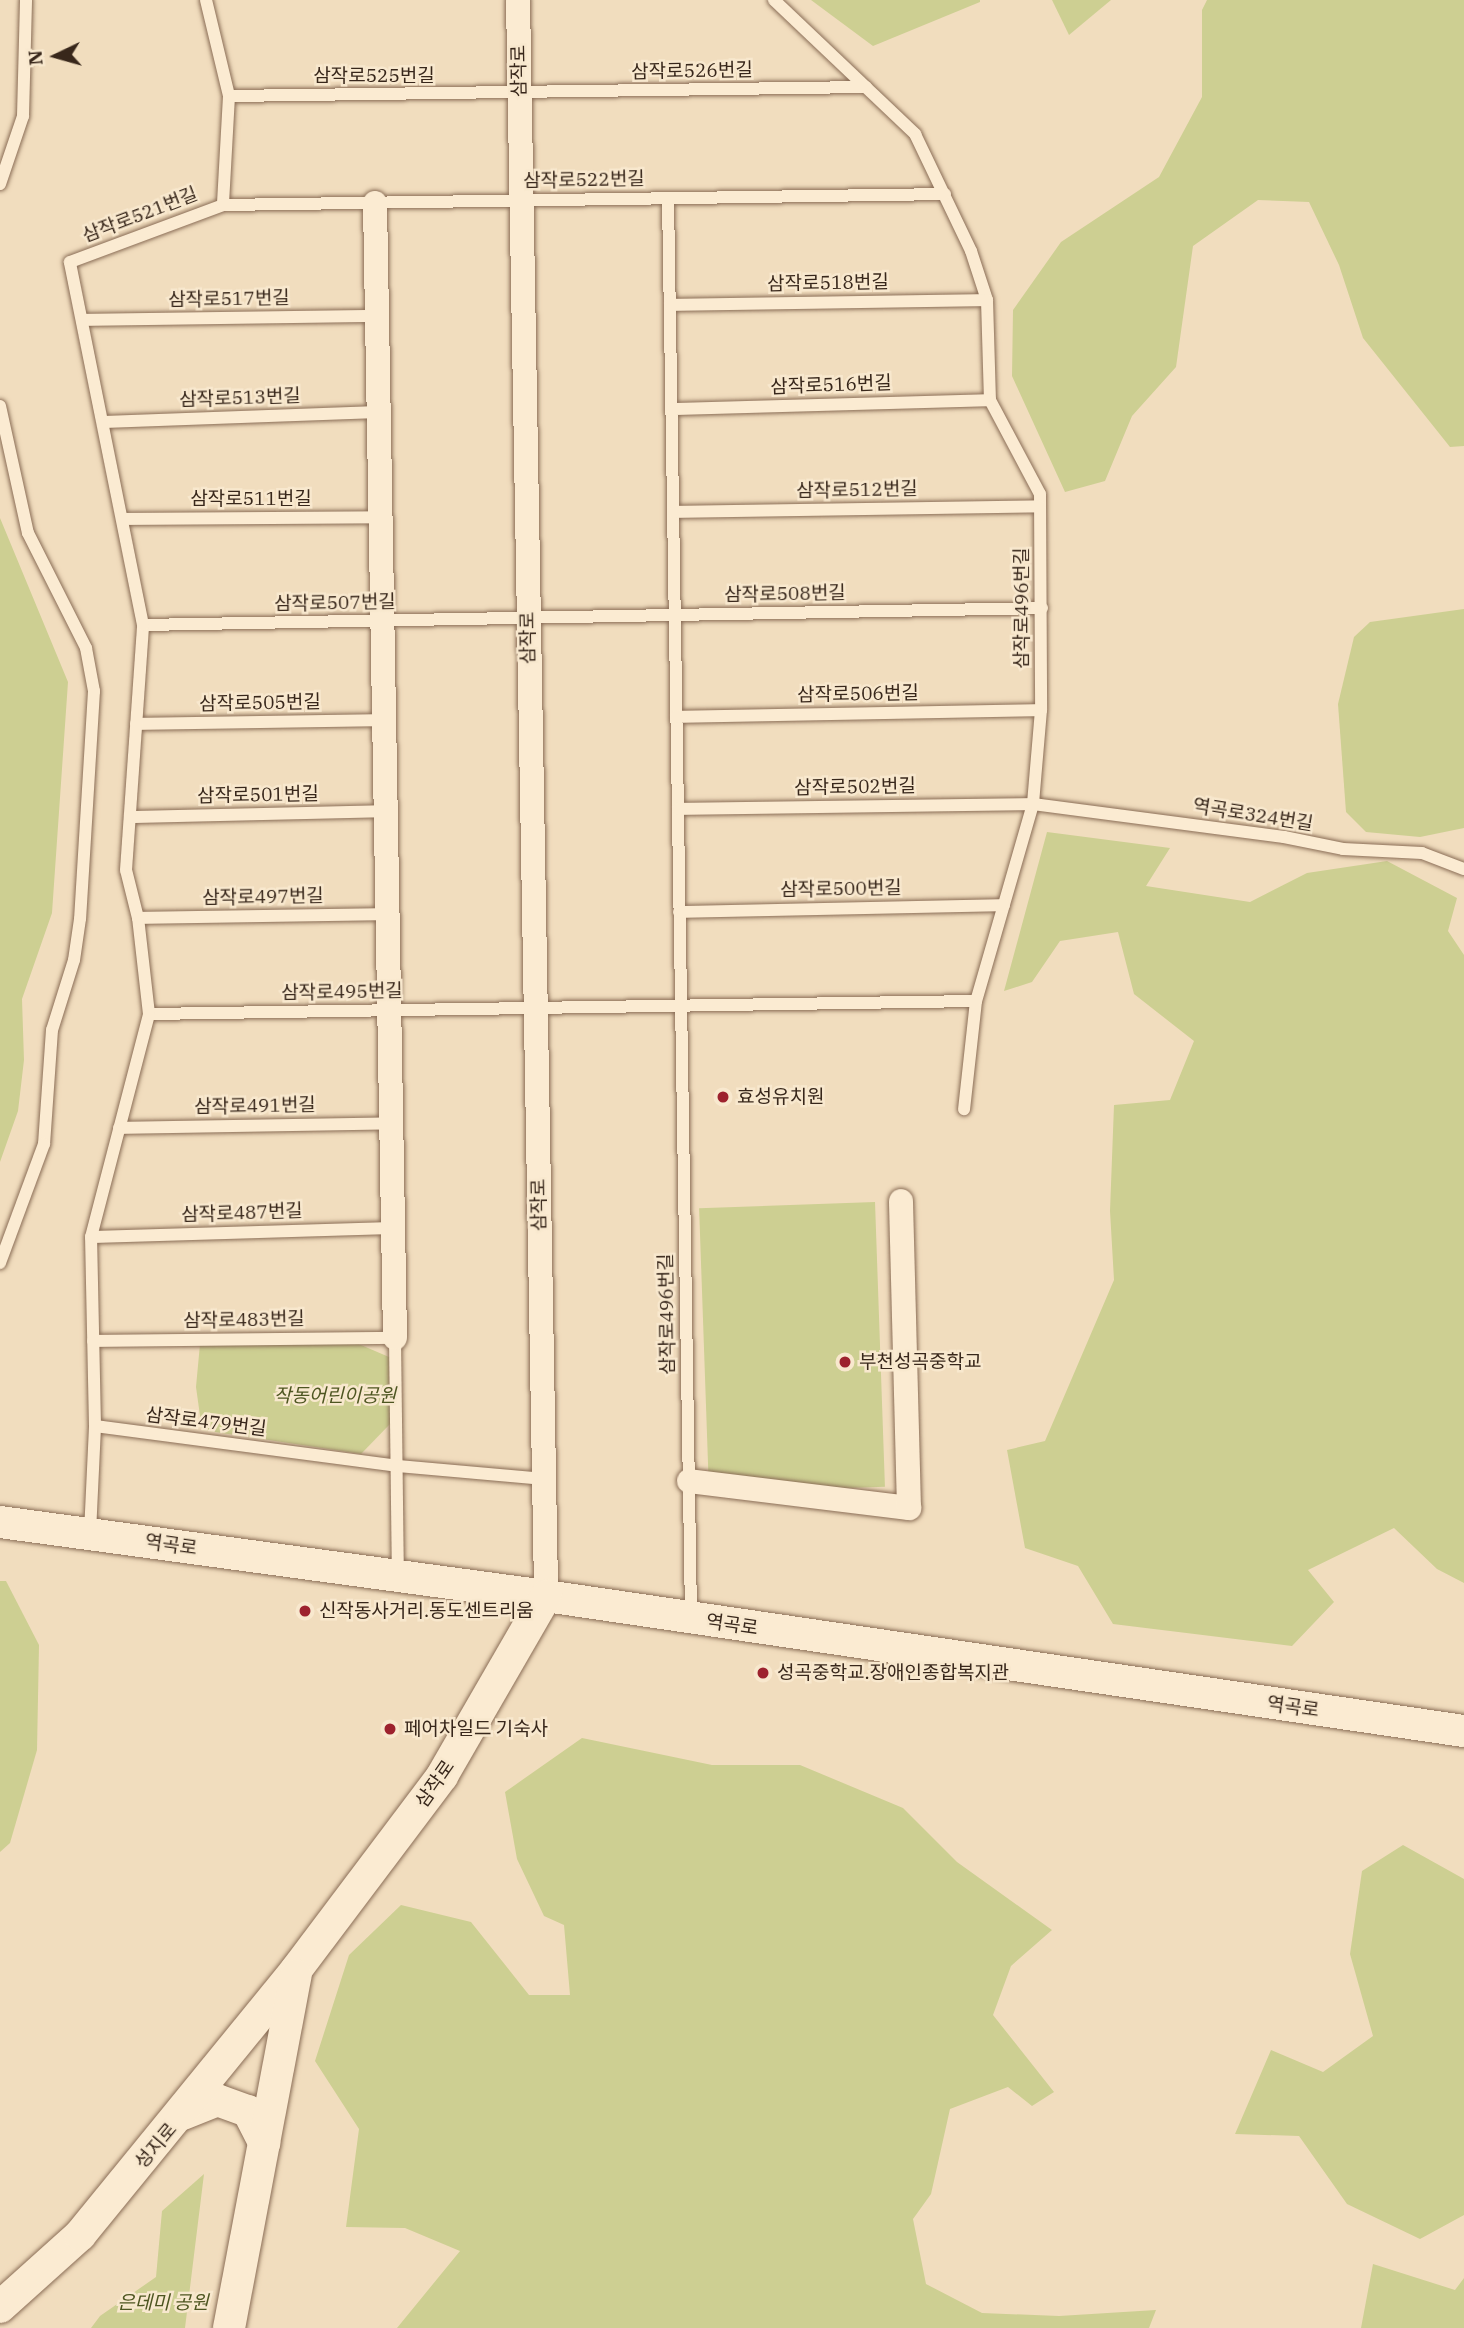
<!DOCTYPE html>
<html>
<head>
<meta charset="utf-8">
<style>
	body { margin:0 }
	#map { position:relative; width:1464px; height:2328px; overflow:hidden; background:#f1ddbe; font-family:"IBM Plex Serif","Noto Sans KR",serif }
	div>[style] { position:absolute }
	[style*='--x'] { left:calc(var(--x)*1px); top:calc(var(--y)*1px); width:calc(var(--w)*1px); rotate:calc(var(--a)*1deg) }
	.green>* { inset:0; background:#cdcf92; transform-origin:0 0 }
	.roads { filter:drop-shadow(0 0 2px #8a6d56) drop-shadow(0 0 2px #8a6d56) }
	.service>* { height:12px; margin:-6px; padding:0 6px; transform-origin:6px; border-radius:6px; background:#fbebd2 }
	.minor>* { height:24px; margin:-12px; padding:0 12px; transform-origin:12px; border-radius:12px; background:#fbebd2 }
	.tertiary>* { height:32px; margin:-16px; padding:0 16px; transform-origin:16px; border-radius:16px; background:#fbebd2 }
	.dots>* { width:19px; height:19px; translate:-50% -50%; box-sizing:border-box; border:4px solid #f8e8ce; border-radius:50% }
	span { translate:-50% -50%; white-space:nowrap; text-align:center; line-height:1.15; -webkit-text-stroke:5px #f8e8ce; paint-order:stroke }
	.street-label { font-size:19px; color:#38271b }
	.poi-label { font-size:19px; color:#38271b }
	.left { translate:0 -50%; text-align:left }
	.park-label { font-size:19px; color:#4e5621; font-style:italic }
	.north { position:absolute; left:21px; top:21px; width:70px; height:70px; -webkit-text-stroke:5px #f8e8ce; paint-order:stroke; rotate:265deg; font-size:19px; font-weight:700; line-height:28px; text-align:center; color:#38271b }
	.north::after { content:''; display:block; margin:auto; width:24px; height:32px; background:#38271b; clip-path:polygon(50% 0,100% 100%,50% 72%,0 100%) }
</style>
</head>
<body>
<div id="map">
	<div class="green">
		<i style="clip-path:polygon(811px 0,980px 0,980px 2px,873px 46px)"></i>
		<i style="clip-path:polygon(1052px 0,1111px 0,1069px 35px)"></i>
		<i style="clip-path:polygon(1207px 0,1464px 0,1464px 446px,1450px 447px,1363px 338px,1339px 265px,1309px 202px,1258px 200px,1193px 246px,1176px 367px,1132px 416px,1105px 481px,1065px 492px,1012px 376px,1013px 310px,1061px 242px,1159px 177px,1202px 97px,1202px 10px)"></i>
		<i style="clip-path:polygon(0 518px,68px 682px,52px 913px,22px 999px,24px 1060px,18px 1111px,0 1162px)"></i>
		<i style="clip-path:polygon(1464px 609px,1464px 828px,1420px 837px,1366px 832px,1346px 812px,1338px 704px,1354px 637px,1370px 622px)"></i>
		<i style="clip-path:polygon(1047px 832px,1170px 848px,1146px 886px,1250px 902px,1307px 873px,1387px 861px,1457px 898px,1448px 931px,1464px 955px,1464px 1583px,1437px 1569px,1394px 1528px,1308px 1570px,1334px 1602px,1292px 1646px,1113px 1624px,1078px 1566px,1025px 1548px,1007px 1450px,1045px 1441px,1114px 1280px,1110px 1211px,1114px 1105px,1170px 1100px,1194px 1041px,1134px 994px,1118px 932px,1060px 941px,1032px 982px,1004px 991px)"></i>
		<i style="left:875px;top:1202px;width:285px;height:176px;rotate:88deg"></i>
		<i style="clip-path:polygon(354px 1342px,389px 1357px,391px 1423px,361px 1454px,202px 1430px,196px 1387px,200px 1344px)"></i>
		<i style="clip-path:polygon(0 1581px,6px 1581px,39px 1645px,37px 1750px,10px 1843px,0 1852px)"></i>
		<i style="clip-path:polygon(582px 1738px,712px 1765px,800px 1765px,903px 1808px,957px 1862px,1052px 1930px,1011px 1966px,993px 2015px,1054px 2092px,1032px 2106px,1008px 2087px,950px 2109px,931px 2194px,913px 2219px,926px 2284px,982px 2313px,1059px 2316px,1156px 2310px,1149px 2328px,397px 2328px,460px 2251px,405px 2228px,346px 2227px,359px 2129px,315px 2061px,349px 1955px,401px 1905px,471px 1922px,529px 1995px,570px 1995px,564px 1925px,544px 1916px,517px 1859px,505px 1792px)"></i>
		<i style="clip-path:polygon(1403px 1845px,1464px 1879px,1464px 2215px,1420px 2239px,1347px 2204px,1299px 2136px,1235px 2134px,1271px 2050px,1323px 2072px,1373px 2036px,1350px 1954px,1362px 1871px)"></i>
		<i style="clip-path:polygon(204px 2174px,185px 2328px,91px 2328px,100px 2316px,156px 2277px,162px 2211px)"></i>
		<i style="clip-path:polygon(1373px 2264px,1455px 2290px,1464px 2278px,1464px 2328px,1361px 2328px)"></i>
	</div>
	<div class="roads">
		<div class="service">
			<i style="--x:206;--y:0;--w:99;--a:76.5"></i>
			<i style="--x:229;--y:96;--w:109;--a:93.2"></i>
			<i style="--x:774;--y:0;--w:195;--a:43.5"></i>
			<i style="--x:915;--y:134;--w:130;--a:64.4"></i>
			<i style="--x:971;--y:251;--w:52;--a:71.9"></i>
			<i style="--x:987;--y:300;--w:100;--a:88.3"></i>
			<i style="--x:990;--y:400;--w:106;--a:62"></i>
			<i style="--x:1040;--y:494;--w:216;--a:89.7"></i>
			<i style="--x:1041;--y:710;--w:94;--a:94.9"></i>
			<i style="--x:1033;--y:804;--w:205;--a:106.1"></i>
			<i style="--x:976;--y:1001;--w:109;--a:96.3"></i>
			<i style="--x:229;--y:96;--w:637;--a:-0.81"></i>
			<i style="--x:0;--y:184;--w:72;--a:-71.3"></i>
			<i style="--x:23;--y:116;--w:116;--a:-88.5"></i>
			<i style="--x:668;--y:198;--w:1417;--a:89.07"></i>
			<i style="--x:670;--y:305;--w:317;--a:-0.9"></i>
			<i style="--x:82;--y:320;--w:296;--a:-0.8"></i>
			<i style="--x:0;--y:406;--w:130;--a:77.6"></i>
			<i style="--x:28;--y:533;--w:129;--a:63.2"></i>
			<i style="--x:86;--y:648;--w:44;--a:79.5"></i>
			<i style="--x:94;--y:691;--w:228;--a:93.5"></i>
			<i style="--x:80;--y:919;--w:41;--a:98.3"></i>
			<i style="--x:74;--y:960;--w:73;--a:107.4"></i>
			<i style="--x:52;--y:1030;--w:114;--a:94"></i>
			<i style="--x:44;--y:1144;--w:127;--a:110.3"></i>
			<i style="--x:673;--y:409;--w:317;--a:-1.6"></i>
			<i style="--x:103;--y:422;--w:276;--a:-2.1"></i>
			<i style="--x:674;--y:512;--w:366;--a:-0.9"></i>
			<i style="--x:122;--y:519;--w:259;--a:-0.4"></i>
			<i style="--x:143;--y:625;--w:899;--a:-1.08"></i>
			<i style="--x:676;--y:717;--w:365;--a:-1.1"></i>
			<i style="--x:136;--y:724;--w:249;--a:-0.9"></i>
			<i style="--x:678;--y:809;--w:355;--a:-0.8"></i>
			<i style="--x:1033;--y:804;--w:253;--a:7.5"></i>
			<i style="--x:1284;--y:837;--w:60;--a:11.5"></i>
			<i style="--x:1343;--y:849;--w:79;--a:2.9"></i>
			<i style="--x:1422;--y:853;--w:45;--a:20.9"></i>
			<i style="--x:130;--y:817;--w:256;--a:-1.3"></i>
			<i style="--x:679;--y:912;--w:325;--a:-1.2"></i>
			<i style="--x:138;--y:918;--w:250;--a:-0.9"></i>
			<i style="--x:149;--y:1014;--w:827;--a:-0.9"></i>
			<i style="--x:119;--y:1128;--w:273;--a:-1"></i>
			<i style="--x:91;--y:1237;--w:303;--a:-1.7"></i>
			<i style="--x:93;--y:1341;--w:302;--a:-0.6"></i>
			<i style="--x:395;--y:1338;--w:236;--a:89.3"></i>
			<i style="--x:95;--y:1426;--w:306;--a:7.5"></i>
			<i style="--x:398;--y:1466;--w:147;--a:5.1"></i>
			<i style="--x:90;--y:1533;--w:107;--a:-87.3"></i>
			<i style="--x:95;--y:1426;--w:189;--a:-91.2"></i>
			<i style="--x:91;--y:1237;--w:230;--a:-75.4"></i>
			<i style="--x:149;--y:1014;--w:97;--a:-96.5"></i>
			<i style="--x:138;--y:918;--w:49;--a:-104"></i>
			<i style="--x:126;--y:870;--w:246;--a:-86"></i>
			<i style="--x:143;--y:625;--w:370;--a:-101.4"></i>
			<i style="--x:70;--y:262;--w:163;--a:-20.4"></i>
			<i style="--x:223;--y:205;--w:722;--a:-0.87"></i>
		</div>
		<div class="minor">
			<i style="--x:518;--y:0;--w:1596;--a:88.99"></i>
			<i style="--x:375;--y:203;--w:1135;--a:88.99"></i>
			<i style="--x:689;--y:1481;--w:222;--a:7"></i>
			<i style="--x:909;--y:1508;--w:307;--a:-91.5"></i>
		</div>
		<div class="tertiary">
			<i style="--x:0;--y:1522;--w:551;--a:7.72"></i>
			<i style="--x:546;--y:1596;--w:928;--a:8.37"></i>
			<i style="--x:183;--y:2114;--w:37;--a:-22"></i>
			<i style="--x:217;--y:2100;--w:33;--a:20"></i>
			<i style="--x:248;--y:2111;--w:36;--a:63"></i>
			<i style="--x:0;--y:2307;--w:108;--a:-42"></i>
			<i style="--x:80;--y:2235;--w:342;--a:-50.8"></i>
			<i style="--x:296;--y:1970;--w:243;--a:-53"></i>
			<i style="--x:442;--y:1776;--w:208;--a:-60"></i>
			<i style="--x:229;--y:2328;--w:359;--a:-79.3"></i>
		</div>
	</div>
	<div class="dots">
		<i style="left:723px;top:1097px;background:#9d222e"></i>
		<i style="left:845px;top:1362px;background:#9d222e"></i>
		<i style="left:305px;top:1611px;background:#9d222e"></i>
		<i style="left:763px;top:1673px;background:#9d222e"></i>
		<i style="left:390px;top:1729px;background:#9d222e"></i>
	</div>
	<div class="street-label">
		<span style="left:519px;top:71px;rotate:-91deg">삼작로</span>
		<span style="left:692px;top:71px;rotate:-1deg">삼작로526번길</span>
		<span style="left:374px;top:76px">삼작로525번길</span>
		<span style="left:584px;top:180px;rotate:-1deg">삼작로522번길</span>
		<span style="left:140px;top:215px;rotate:-21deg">삼작로521번길</span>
		<span style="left:828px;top:283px;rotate:-1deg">삼작로518번길</span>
		<span style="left:229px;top:299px;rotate:-1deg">삼작로517번길</span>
		<span style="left:831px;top:385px;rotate:-2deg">삼작로516번길</span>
		<span style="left:240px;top:398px;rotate:-2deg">삼작로513번길</span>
		<span style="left:857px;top:490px;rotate:-1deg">삼작로512번길</span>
		<span style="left:251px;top:499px">삼작로511번길</span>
		<span style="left:785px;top:594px;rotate:-1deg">삼작로508번길</span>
		<span style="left:335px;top:603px;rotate:-1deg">삼작로507번길</span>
		<span style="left:1022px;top:608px;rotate:-90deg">삼작로496번길</span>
		<span style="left:528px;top:638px;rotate:-91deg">삼작로</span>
		<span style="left:858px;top:694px;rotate:-1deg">삼작로506번길</span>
		<span style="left:260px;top:703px;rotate:-1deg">삼작로505번길</span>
		<span style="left:855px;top:787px;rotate:-1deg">삼작로502번길</span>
		<span style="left:258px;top:795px;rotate:-1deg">삼작로501번길</span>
		<span style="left:1253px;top:815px;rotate:9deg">역곡로324번길</span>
		<span style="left:841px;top:889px;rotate:-1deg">삼작로500번길</span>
		<span style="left:263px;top:897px;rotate:-1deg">삼작로497번길</span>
		<span style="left:342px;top:992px;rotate:-1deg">삼작로495번길</span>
		<span style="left:255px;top:1106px;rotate:-1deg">삼작로491번길</span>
		<span style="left:539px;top:1205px;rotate:-91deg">삼작로</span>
		<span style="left:242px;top:1213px;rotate:-2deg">삼작로487번길</span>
		<span style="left:667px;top:1314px;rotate:-91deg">삼작로496번길</span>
		<span style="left:244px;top:1320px;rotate:-1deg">삼작로483번길</span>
		<span style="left:206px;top:1422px;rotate:7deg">삼작로479번길</span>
		<span style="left:171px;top:1545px;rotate:8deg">역곡로</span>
		<span style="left:732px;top:1625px;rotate:8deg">역곡로</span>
		<span style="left:1293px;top:1707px;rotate:8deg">역곡로</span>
		<span style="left:435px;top:1784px;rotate:-55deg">삼작로</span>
		<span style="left:156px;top:2146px;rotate:-50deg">성지로</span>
	</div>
	<div class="poi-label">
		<span class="left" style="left:737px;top:1097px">효성유치원</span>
		<span class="left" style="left:859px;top:1362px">부천성곡중학교</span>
		<span class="left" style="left:319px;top:1611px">신작동사거리.동도센트리움</span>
		<span class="left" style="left:777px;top:1673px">성곡중학교.장애인종합복지관</span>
		<span class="left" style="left:404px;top:1729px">페어차일드 기숙사</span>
	</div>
	<div class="park-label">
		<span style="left:335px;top:1396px">작동어린이공원</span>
		<span style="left:163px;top:2303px">은데미 공원</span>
	</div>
	<div class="north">N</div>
</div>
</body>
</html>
